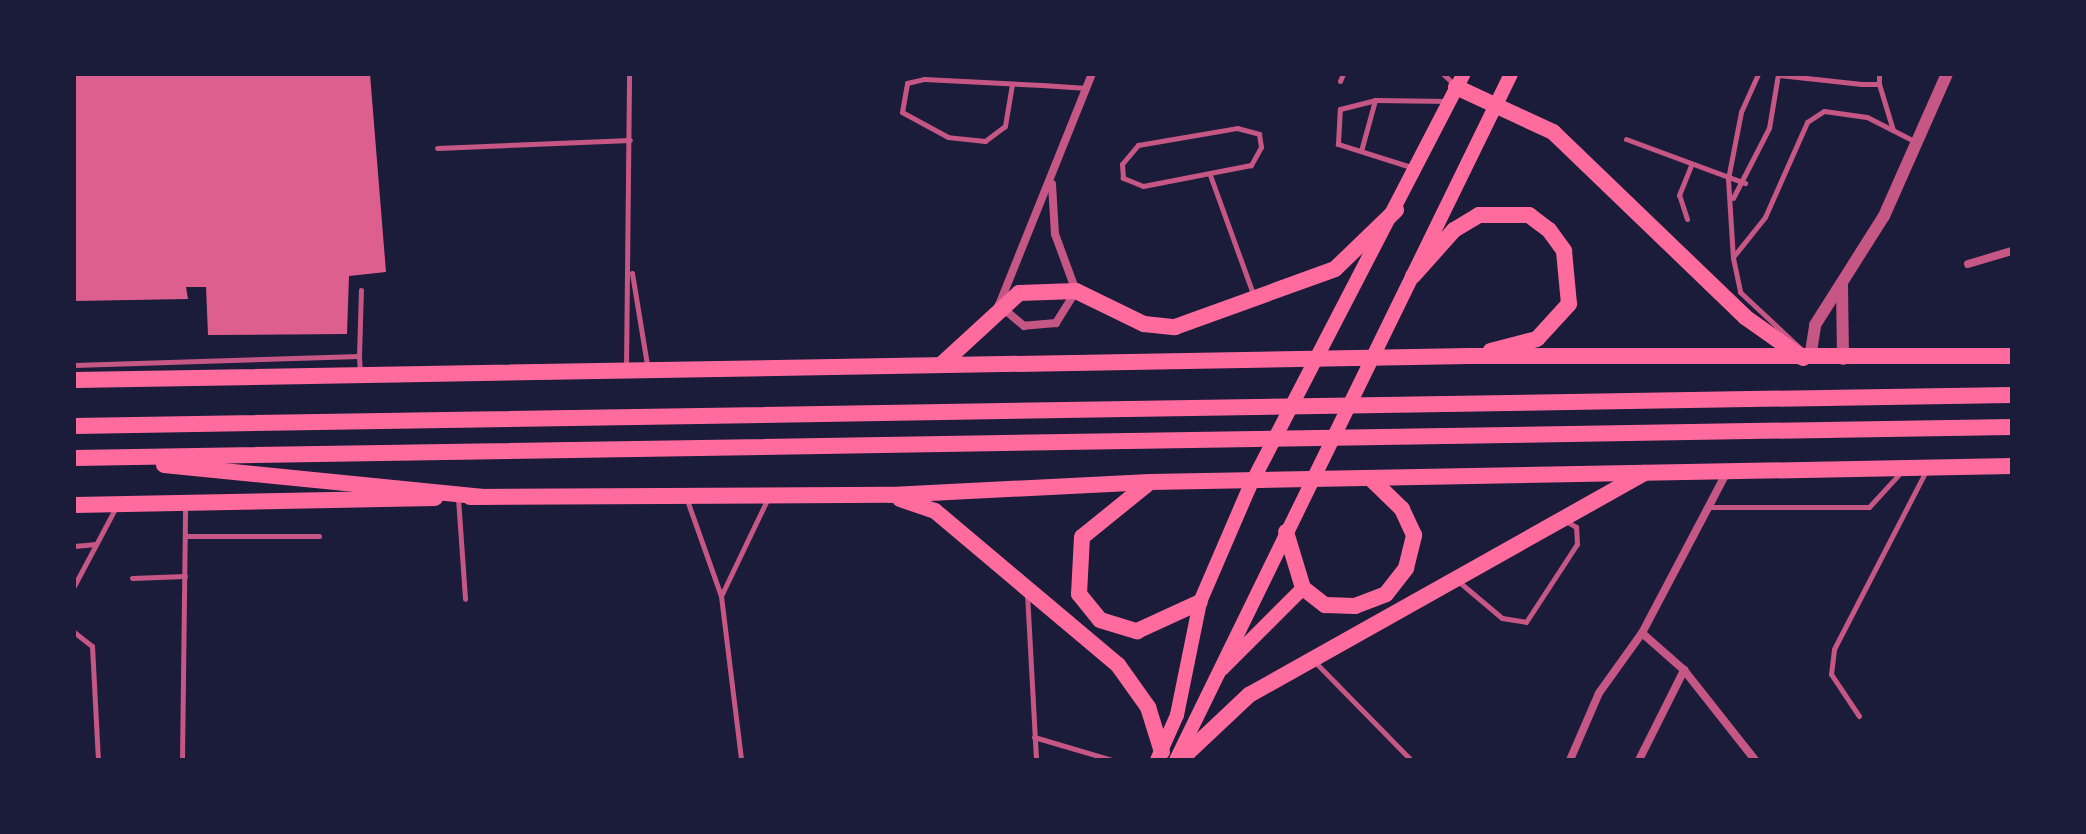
<!DOCTYPE html>
<html>
<head>
<meta charset="utf-8">
<style>
	body { margin:0 }
	#map { position:relative; width:2086px; height:834px; overflow:hidden; background:#1b1b3a; font-family:"Noto Sans",sans-serif }
	div>[style] { position:absolute }
	[style*='--x'] { left:calc(var(--x)*1px); top:calc(var(--y)*1px); width:calc(var(--w)*1px); rotate:calc(var(--a)*1deg) }
	.building>* { inset:0; background:#dd5f8e }
	.service>* { height:5px; margin:-2.5px; padding:0 2.5px; transform-origin:2.5px; border-radius:2.5px; background:#c65784 }
	.minor>* { height:8px; margin:-4px; padding:0 4px; transform-origin:4px; border-radius:4px; background:#c65784 }
	.tertiary>* { height:12px; margin:-6px; padding:0 6px; transform-origin:6px; border-radius:6px; background:#c65784 }
	.secondary>* { height:14px; margin:-7px; padding:0 7px; transform-origin:7px; border-radius:7px; background:#ff6b9d }
	.primary>* { height:16px; margin:-8px; padding:0 8px; transform-origin:8px; border-radius:8px; background:#ff6b9d }
	.trunk>* { height:16px; margin:-8px; padding:0 8px; transform-origin:8px; border-radius:8px; background:#ff6b9d }
	span { translate:-50% -50%; white-space:nowrap; text-align:center; line-height:1.15; -webkit-text-stroke:7px #1b1b3a; paint-order:stroke }
	.frame { position:absolute; inset:0; border:76px solid #1b1b3a; pointer-events:none }
</style>
</head>
<body>
<div id="map">
	<div class="building">
		<i style="clip-path:polygon(74px 74px,370px 74px,386px 272px,349px 276px,347px 334px,208px 335px,206px 287px,186px 287px,188px 299px,74px 301px)"></i>
	</div>
	<div class="service">
		<i style="--x:1443;--y:74;--w:15;--a:42"></i>
		<i style="--x:1758;--y:74;--w:42;--a:114.1"></i>
		<i style="--x:1741;--y:112;--w:68;--a:101"></i>
		<i style="--x:1728;--y:179;--w:79;--a:86.4"></i>
		<i style="--x:1733;--y:258;--w:35;--a:78"></i>
		<i style="--x:1740;--y:292;--w:85;--a:43.1"></i>
		<i style="--x:1779;--y:75;--w:83;--a:6.2"></i>
		<i style="--x:1862;--y:84;--w:17;--a:0"></i>
		<i style="--x:1879;--y:84;--w:10;--a:-90"></i>
		<i style="--x:1340;--y:81;--w:8;--a:-67"></i>
		<i style="--x:1012;--y:84;--w:43;--a:99.5"></i>
		<i style="--x:1005;--y:126;--w:25;--a:143"></i>
		<i style="--x:985;--y:141;--w:37;--a:-174"></i>
		<i style="--x:948;--y:137;--w:52;--a:-151.5"></i>
		<i style="--x:902;--y:112;--w:29;--a:-80"></i>
		<i style="--x:907;--y:83;--w:17;--a:-13"></i>
		<i style="--x:924;--y:79;--w:118;--a:2.9"></i>
		<i style="--x:1042;--y:85;--w:45;--a:3.8"></i>
		<i style="--x:1879;--y:84;--w:48;--a:73.1"></i>
		<i style="--x:1237;--y:128;--w:23;--a:15"></i>
		<i style="--x:1259;--y:134;--w:13;--a:81"></i>
		<i style="--x:1261;--y:147;--w:21;--a:119"></i>
		<i style="--x:1251;--y:165;--w:110;--a:169"></i>
		<i style="--x:1143;--y:186;--w:22;--a:-158"></i>
		<i style="--x:1123;--y:178;--w:14;--a:-94"></i>
		<i style="--x:1122;--y:164;--w:25;--a:-50"></i>
		<i style="--x:1138;--y:145;--w:100;--a:-9.7"></i>
		<i style="--x:1626;--y:139;--w:127;--a:20.3"></i>
		<i style="--x:437;--y:148;--w:193;--a:-2.4"></i>
		<i style="--x:1361;--y:151;--w:53;--a:-74.6"></i>
		<i style="--x:1414;--y:168;--w:80;--a:-162.5"></i>
		<i style="--x:1338;--y:144;--w:35;--a:-87"></i>
		<i style="--x:1340;--y:109;--w:36;--a:-14"></i>
		<i style="--x:1375;--y:100;--w:74;--a:0.8"></i>
		<i style="--x:1210;--y:175;--w:127;--a:70.1"></i>
		<i style="--x:1733;--y:198;--w:79;--a:-62.8"></i>
		<i style="--x:1769;--y:128;--w:55;--a:-80.5"></i>
		<i style="--x:1687;--y:219;--w:25;--a:-108"></i>
		<i style="--x:1679;--y:195;--w:32;--a:-68"></i>
		<i style="--x:1733;--y:257;--w:51;--a:-51.3"></i>
		<i style="--x:1765;--y:217;--w:104;--a:-66.1"></i>
		<i style="--x:1807;--y:122;--w:20;--a:-33"></i>
		<i style="--x:1824;--y:111;--w:43;--a:7.9"></i>
		<i style="--x:1867;--y:117;--w:55;--a:27"></i>
		<i style="--x:632;--y:273;--w:93;--a:80.7"></i>
		<i style="--x:359;--y:356;--w:66;--a:-88.3"></i>
		<i style="--x:74;--y:365;--w:285;--a:-1.8"></i>
		<i style="--x:359;--y:356;--w:17;--a:87"></i>
		<i style="--x:626;--y:368;--w:294;--a:-89.4"></i>
		<i style="--x:458;--y:498;--w:101;--a:86"></i>
		<i style="--x:687;--y:500;--w:102;--a:70.5"></i>
		<i style="--x:721;--y:596;--w:165;--a:83"></i>
		<i style="--x:1709;--y:507;--w:160;--a:0"></i>
		<i style="--x:1869;--y:507;--w:49;--a:-47.5"></i>
		<i style="--x:187;--y:536;--w:132;--a:0"></i>
		<i style="--x:74;--y:546;--w:22;--a:-5"></i>
		<i style="--x:132;--y:578;--w:53;--a:-2.2"></i>
		<i style="--x:1458;--y:581;--w:57;--a:40.1"></i>
		<i style="--x:1502;--y:618;--w:24;--a:9"></i>
		<i style="--x:1526;--y:622;--w:93;--a:-56.8"></i>
		<i style="--x:1577;--y:544;--w:17;--a:-93"></i>
		<i style="--x:1576;--y:527;--w:12;--a:-149"></i>
		<i style="--x:74;--y:586;--w:87;--a:-62"></i>
		<i style="--x:1027;--y:593;--w:167;--a:86.9"></i>
		<i style="--x:721;--y:596;--w:106;--a:-64.4"></i>
		<i style="--x:74;--y:632;--w:23;--a:38"></i>
		<i style="--x:92;--y:646;--w:114;--a:87"></i>
		<i style="--x:1314;--y:661;--w:139;--a:45.6"></i>
		<i style="--x:1859;--y:716;--w:50;--a:-123.7"></i>
		<i style="--x:1831;--y:674;--w:25;--a:-83"></i>
		<i style="--x:1834;--y:649;--w:200;--a:-62.7"></i>
		<i style="--x:1034;--y:737;--w:81;--a:16.4"></i>
		<i style="--x:182;--y:760;--w:252;--a:-89.3"></i>
	</div>
	<div class="minor">
		<i style="--x:1052;--y:184;--w:50;--a:86.6"></i>
		<i style="--x:1055;--y:234;--w:61;--a:69.8"></i>
		<i style="--x:1076;--y:291;--w:38;--a:122"></i>
		<i style="--x:1056;--y:323;--w:32;--a:175"></i>
		<i style="--x:1024;--y:326;--w:33;--a:-140"></i>
		<i style="--x:999;--y:305;--w:249;--a:-68.1"></i>
		<i style="--x:1968;--y:264;--w:46;--a:-16.5"></i>
		<i style="--x:1642;--y:633;--w:56;--a:41.4"></i>
		<i style="--x:1684;--y:670;--w:115;--a:51.7"></i>
		<i style="--x:1570;--y:760;--w:73;--a:-66.6"></i>
		<i style="--x:1599;--y:693;--w:74;--a:-54.4"></i>
		<i style="--x:1642;--y:633;--w:184;--a:-62.2"></i>
		<i style="--x:1639;--y:760;--w:101;--a:-63.4"></i>
	</div>
	<div class="tertiary">
		<i style="--x:1842;--y:286;--w:73;--a:89.2"></i>
		<i style="--x:1810;--y:358;--w:33;--a:-81"></i>
		<i style="--x:1815;--y:325;--w:129;--a:-57.7"></i>
		<i style="--x:1884;--y:216;--w:155;--a:-66.1"></i>
	</div>
	<div class="secondary">
		<i style="--x:1222;--y:669;--w:115;--a:-45"></i>
		<i style="--x:1157;--y:760;--w:49;--a:-66"></i>
		<i style="--x:1177;--y:715;--w:115;--a:-78.5"></i>
		<i style="--x:1200;--y:602;--w:124;--a:-66.7"></i>
		<i style="--x:1249;--y:488;--w:466;--a:-62.6"></i>
		<i style="--x:1176;--y:760;--w:763;--a:-63.97"></i>
	</div>
	<div class="primary">
		<i style="--x:1456;--y:87;--w:107;--a:24.9"></i>
		<i style="--x:1553;--y:132;--w:267;--a:43.9"></i>
		<i style="--x:1745;--y:317;--w:71;--a:35.3"></i>
		<i style="--x:1413;--y:276;--w:62;--a:-48.3"></i>
		<i style="--x:1454;--y:230;--w:29;--a:-31"></i>
		<i style="--x:1479;--y:215;--w:50;--a:0"></i>
		<i style="--x:1529;--y:215;--w:25;--a:37"></i>
		<i style="--x:1549;--y:230;--w:26;--a:54"></i>
		<i style="--x:1564;--y:251;--w:53;--a:84.6"></i>
		<i style="--x:1569;--y:304;--w:47;--a:132.4"></i>
		<i style="--x:1537;--y:339;--w:48;--a:165.4"></i>
		<i style="--x:943;--y:363;--w:103;--a:-42.6"></i>
		<i style="--x:1019;--y:293;--w:57;--a:-2"></i>
		<i style="--x:1076;--y:291;--w:76;--a:25.9"></i>
		<i style="--x:1144;--y:324;--w:31;--a:6"></i>
		<i style="--x:1175;--y:327;--w:170;--a:-19.9"></i>
		<i style="--x:1335;--y:269;--w:85;--a:-44"></i>
		<i style="--x:74;--y:380;--w:1396;--a:-0.98"></i>
		<i style="--x:1470;--y:356;--w:542;--a:0"></i>
		<i style="--x:1150;--y:482;--w:87;--a:141"></i>
		<i style="--x:1082;--y:537;--w:57;--a:93"></i>
		<i style="--x:1079;--y:594;--w:33;--a:51"></i>
		<i style="--x:1100;--y:620;--w:39;--a:17"></i>
		<i style="--x:1137;--y:631;--w:69;--a:-24.7"></i>
		<i style="--x:470;--y:497;--w:421;--a:-0.3"></i>
		<i style="--x:891;--y:495;--w:259;--a:-2.9"></i>
		<i style="--x:1150;--y:482;--w:862;--a:-1.06"></i>
		<i style="--x:900;--y:499;--w:37;--a:19"></i>
		<i style="--x:935;--y:511;--w:239;--a:40.1"></i>
		<i style="--x:1118;--y:665;--w:52;--a:54.5"></i>
		<i style="--x:1148;--y:707;--w:47;--a:72.7"></i>
		<i style="--x:74;--y:505;--w:361;--a:-1.1"></i>
		<i style="--x:1286;--y:532;--w:59;--a:73.1"></i>
		<i style="--x:1303;--y:588;--w:28;--a:38"></i>
		<i style="--x:1325;--y:605;--w:30;--a:2"></i>
		<i style="--x:1355;--y:606;--w:33;--a:-21"></i>
		<i style="--x:1386;--y:594;--w:33;--a:-52"></i>
		<i style="--x:1406;--y:568;--w:34;--a:-76"></i>
		<i style="--x:1414;--y:535;--w:29;--a:-115"></i>
		<i style="--x:1402;--y:509;--w:43;--a:-135.9"></i>
		<i style="--x:1180;--y:760;--w:95;--a:-43.3"></i>
		<i style="--x:1249;--y:695;--w:454;--a:-29.3"></i>
	</div>
	<div class="trunk">
		<i style="--x:74;--y:426;--w:1938;--a:-0.92"></i>
		<i style="--x:74;--y:458;--w:1938;--a:-0.92"></i>
		<i style="--x:164;--y:465;--w:321;--a:5.7"></i>
	</div>
	<div class="frame"></div>
</div>
</body>
</html>
